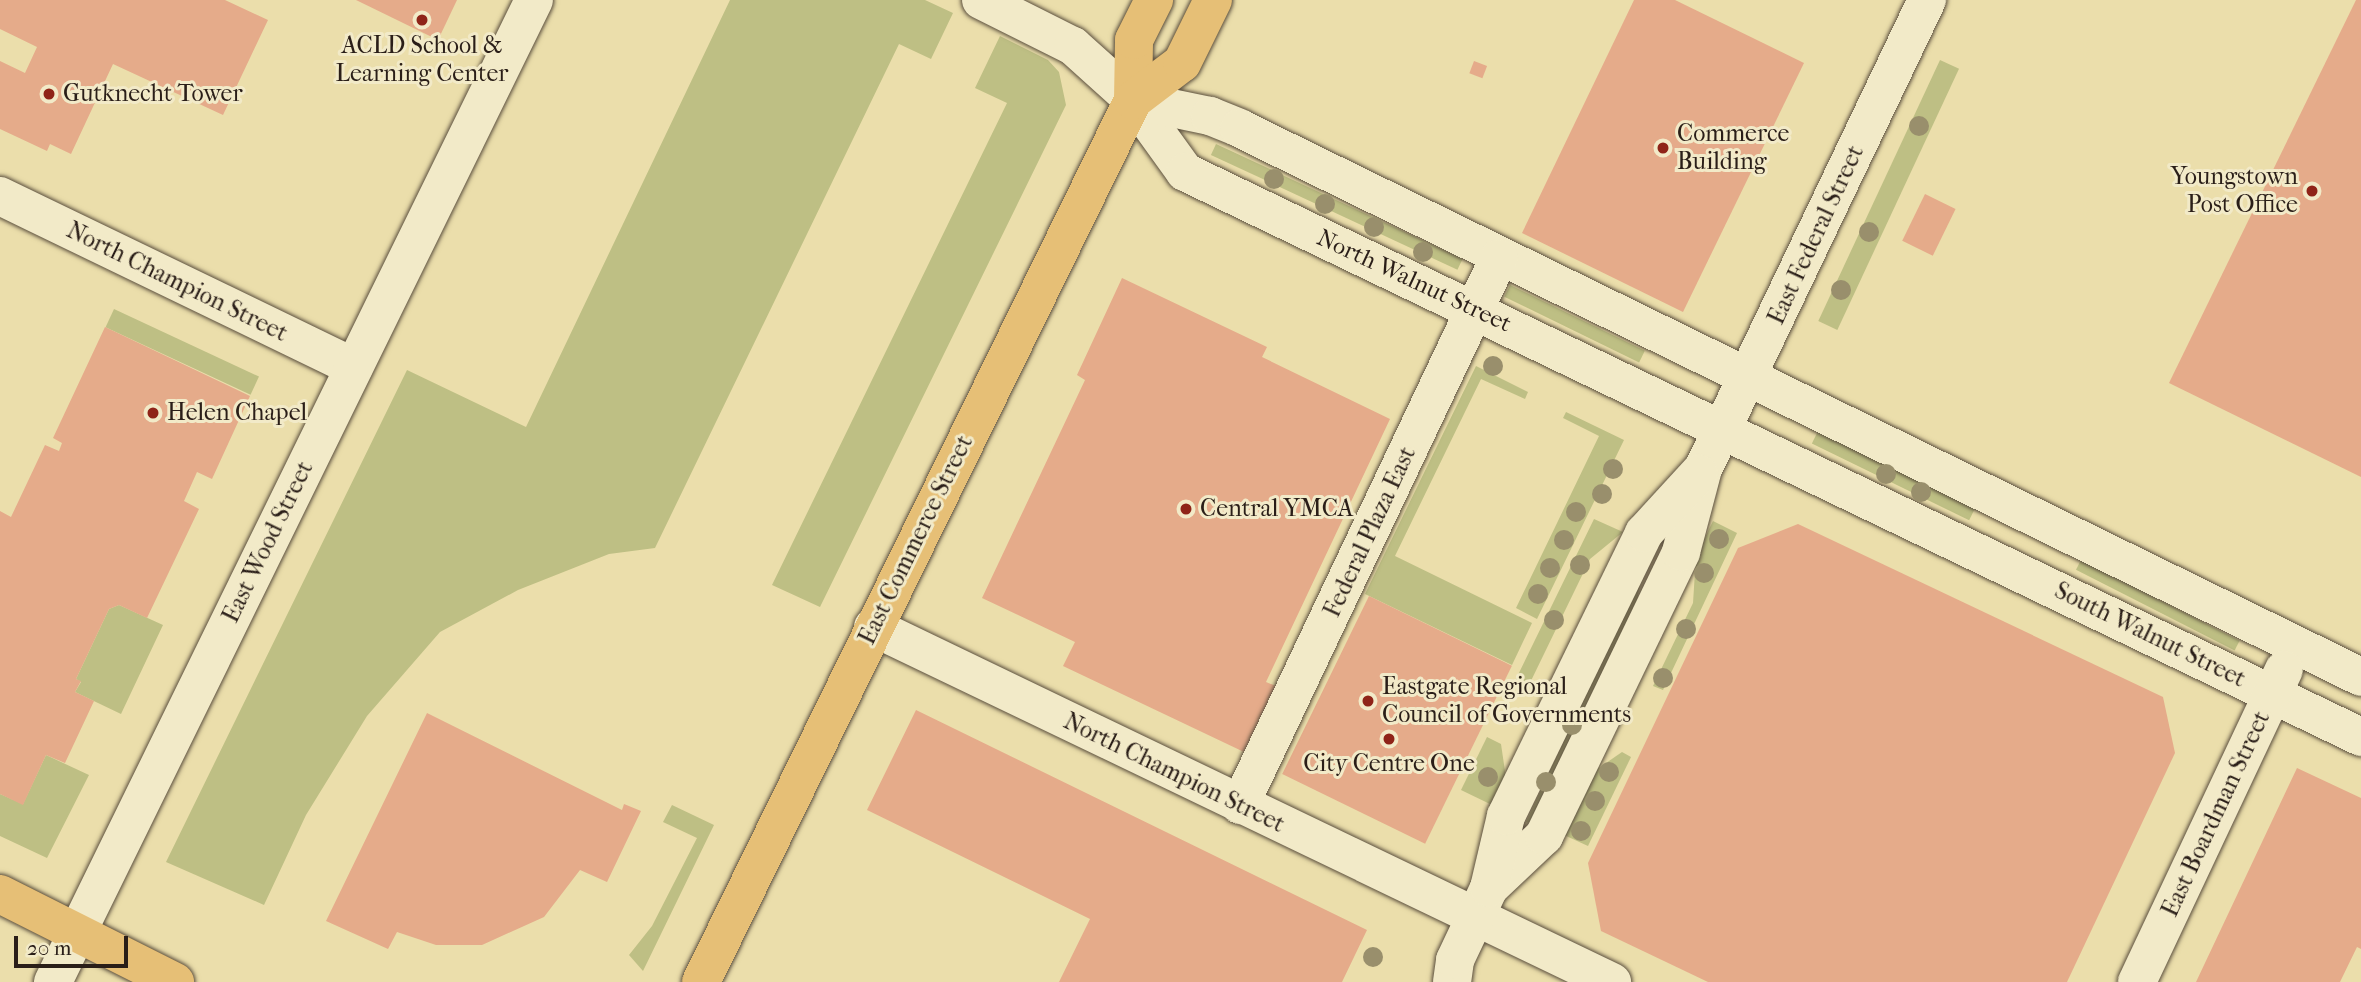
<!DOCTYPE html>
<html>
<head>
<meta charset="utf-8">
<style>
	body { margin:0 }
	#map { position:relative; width:2361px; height:982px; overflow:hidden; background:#ebdeab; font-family:"IM FELL French Canon",serif }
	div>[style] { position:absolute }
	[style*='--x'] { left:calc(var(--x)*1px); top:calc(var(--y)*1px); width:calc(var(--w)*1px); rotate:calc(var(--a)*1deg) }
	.green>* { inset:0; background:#bebf84; transform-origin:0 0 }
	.building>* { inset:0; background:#e5ab8a; transform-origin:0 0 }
	.roads { filter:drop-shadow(0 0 2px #5a4e3d) drop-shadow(0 0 2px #5a4e3d) }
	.minor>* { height:38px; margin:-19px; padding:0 19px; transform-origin:19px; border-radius:19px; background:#f2eac8 }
	.major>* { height:38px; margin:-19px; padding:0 19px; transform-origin:19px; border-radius:19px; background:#e6bf76 }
	.trees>* { width:20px; height:20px; margin:-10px; border-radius:50%; background:#998f6c }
	.dots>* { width:19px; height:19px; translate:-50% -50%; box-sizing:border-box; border:4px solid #f2eac8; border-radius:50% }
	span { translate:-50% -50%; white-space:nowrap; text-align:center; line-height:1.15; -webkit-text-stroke:6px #f2eac8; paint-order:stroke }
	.poi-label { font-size:24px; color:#2a1e18 }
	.left { translate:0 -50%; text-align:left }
	.right { translate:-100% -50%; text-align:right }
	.street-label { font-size:24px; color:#2a1e18 }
	.scale { position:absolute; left:14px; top:936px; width:114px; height:32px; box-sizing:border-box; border:4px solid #2a1e18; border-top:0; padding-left:9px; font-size:21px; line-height:24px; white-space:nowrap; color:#2a1e18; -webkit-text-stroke:5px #f2eac8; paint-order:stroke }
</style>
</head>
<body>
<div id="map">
	<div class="green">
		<i style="clip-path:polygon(730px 0,925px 0,953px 13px,931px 59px,899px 44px,655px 548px,609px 554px,518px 590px,440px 632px,367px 716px,306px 815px,264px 905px,166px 862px,407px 370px,526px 427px)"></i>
		<i style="clip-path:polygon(1000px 36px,1048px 60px,1059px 72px,1066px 105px,820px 607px,772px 585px,1007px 103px,975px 88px)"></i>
		<i style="left:1940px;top:60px;width:21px;height:288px;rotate:25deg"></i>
		<i style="left:1216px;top:144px;width:272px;height:12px;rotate:25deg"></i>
		<i style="left:1510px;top:285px;width:150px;height:13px;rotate:26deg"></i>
		<i style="left:114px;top:309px;width:160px;height:20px;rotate:25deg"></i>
		<i style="clip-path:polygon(1476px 366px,1528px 392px,1525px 399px,1481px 379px,1395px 556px,1532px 623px,1512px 665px,1365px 594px)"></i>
		<i style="clip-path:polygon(1566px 412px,1624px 440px,1537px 619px,1516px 608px,1599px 436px,1563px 418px)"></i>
		<i style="left:1818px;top:431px;width:175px;height:14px;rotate:26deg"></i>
		<i style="clip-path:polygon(1594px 519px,1623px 532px,1590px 559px,1528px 687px,1515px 681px)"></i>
		<i style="clip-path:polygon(1713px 521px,1737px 533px,1663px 690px,1653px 686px,1693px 603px,1696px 556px)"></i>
		<i style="left:2081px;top:560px;width:178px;height:11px;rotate:27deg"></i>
		<i style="clip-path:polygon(1641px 576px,1633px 627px,1531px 823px,1526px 822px)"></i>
		<i style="clip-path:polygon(119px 605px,163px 625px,121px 714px,75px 692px,81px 682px,76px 679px,109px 609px)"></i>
		<i style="clip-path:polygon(1487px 737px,1501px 744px,1506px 778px,1492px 805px,1461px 790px)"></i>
		<i style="clip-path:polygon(1622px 752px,1631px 757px,1588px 846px,1564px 835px,1593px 772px)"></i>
		<i style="clip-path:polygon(46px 755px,89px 775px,47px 858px,0 836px,0 794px,23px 804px)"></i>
		<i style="clip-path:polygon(672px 805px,714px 825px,643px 971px,629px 955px,652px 926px,697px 838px,663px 822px)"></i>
	</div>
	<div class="building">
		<i style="clip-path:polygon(0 0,225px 0,268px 20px,223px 115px,113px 64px,71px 154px,50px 144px,47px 151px,0 129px,0 61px,25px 73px,37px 47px,0 29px)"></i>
		<i style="clip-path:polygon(356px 0,457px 0,438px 40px)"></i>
		<i style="clip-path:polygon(1634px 0,1675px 0,1804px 63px,1683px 312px,1522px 233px)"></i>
		<i style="clip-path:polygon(2356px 0,2361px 0,2361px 477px,2169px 383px)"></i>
		<i style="left:1474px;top:61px;width:14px;height:13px;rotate:21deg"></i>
		<i style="left:1925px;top:194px;width:34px;height:52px;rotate:26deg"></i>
		<i style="clip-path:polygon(1122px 278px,1267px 347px,1262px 357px,1390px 419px,1266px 682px,1276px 686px,1244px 752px,1063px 666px,1075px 642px,982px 598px,1085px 380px,1077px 375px)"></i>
		<i style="clip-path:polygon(105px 327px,250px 396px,212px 479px,197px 472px,184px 501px,199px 509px,147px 618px,119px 605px,109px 609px,76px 679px,81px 681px,75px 692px,94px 701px,65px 763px,46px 755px,23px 805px,0 794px,0 511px,11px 517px,45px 445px,59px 451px,62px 443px,53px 438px)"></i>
		<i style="clip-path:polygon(1798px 524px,2163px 697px,2175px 753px,2067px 982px,1708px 982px,1601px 931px,1588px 863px,1738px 548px)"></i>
		<i style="left:1369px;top:596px;width:159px;height:198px;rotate:26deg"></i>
		<i style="clip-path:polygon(916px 710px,1367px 930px,1342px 982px,1059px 982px,1090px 919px,867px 810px)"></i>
		<i style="clip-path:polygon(427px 713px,622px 810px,624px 804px,641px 811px,607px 882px,580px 870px,544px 917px,482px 945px,436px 945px,397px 932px,388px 949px,326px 921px)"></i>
		<i style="clip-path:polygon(2297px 768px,2361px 798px,2361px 949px,2357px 947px,2340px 982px,2196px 982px)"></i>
	</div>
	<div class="roads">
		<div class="minor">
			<i style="--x:981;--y:0;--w:103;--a:26.6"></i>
			<i style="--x:1073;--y:46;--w:81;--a:42"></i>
			<i style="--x:1133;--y:100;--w:89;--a:54.2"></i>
			<i style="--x:1185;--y:172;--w:1305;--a:25.66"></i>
			<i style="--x:1133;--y:100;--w:79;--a:11.7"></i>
			<i style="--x:1210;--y:116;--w:31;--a:22"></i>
			<i style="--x:1239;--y:128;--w:1249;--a:26.07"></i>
			<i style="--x:0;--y:196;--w:393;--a:25.8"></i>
			<i style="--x:873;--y:627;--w:820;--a:25.66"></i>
			<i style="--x:1240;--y:805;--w:605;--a:-64.66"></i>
			<i style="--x:1489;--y:888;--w:76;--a:-43.4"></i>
			<i style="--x:1544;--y:836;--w:315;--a:-64.2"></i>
			<i style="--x:1681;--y:552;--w:86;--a:-75.2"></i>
			<i style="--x:1703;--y:469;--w:520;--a:-64.47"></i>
			<i style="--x:53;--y:982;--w:1093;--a:-63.9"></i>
			<i style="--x:1452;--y:982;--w:22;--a:-82"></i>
			<i style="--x:1455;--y:960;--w:80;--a:-64.7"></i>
			<i style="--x:1489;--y:888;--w:74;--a:-76.7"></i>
			<i style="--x:1506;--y:816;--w:315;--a:-64"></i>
			<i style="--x:1644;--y:533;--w:81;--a:-47.5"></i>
			<i style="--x:2137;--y:982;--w:345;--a:-64.8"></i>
		</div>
		<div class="major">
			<i style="--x:1133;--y:100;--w:60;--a:-89"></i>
			<i style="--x:1134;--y:40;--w:45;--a:-63.4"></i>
			<i style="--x:0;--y:894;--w:196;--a:26.7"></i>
			<i style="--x:701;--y:982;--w:982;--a:-63.9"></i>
			<i style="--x:1133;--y:100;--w:61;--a:-37.1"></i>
			<i style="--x:1182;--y:63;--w:70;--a:-63.8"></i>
		</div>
	</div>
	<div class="trees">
		<i style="left:1919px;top:126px"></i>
		<i style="left:1274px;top:179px"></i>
		<i style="left:1325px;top:204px"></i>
		<i style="left:1374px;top:227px"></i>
		<i style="left:1869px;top:232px"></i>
		<i style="left:1423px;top:252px"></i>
		<i style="left:1841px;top:290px"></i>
		<i style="left:1493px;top:366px"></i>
		<i style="left:1613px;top:469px"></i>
		<i style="left:1886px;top:474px"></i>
		<i style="left:1921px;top:492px"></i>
		<i style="left:1602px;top:494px"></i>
		<i style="left:1576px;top:512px"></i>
		<i style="left:1719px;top:539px"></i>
		<i style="left:1564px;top:540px"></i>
		<i style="left:1580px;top:565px"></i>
		<i style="left:1550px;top:568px"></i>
		<i style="left:1704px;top:573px"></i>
		<i style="left:1538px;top:594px"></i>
		<i style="left:1554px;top:620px"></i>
		<i style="left:1686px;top:629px"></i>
		<i style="left:1663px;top:678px"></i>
		<i style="left:1572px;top:725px"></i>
		<i style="left:1609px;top:772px"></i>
		<i style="left:1488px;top:777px"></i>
		<i style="left:1546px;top:782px"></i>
		<i style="left:1595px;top:801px"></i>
		<i style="left:1581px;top:831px"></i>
		<i style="left:1373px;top:957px"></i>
	</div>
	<div class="dots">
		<i style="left:422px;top:20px;background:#8f2418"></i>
		<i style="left:49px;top:94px;background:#8f2418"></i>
		<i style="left:1663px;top:148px;background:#8f2418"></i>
		<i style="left:2312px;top:191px;background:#8f2418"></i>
		<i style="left:153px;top:413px;background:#8f2418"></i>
		<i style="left:1186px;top:509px;background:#8f2418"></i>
		<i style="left:1368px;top:701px;background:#8f2418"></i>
		<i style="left:1389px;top:739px;background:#8f2418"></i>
	</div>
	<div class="poi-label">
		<span style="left:422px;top:60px">ACLD School &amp;<br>Learning Center</span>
		<span class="left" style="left:63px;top:94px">Gutknecht Tower</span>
		<span class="left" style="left:1677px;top:148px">Commerce<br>Building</span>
		<span class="right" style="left:2298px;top:191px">Youngstown<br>Post Office</span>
		<span class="left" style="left:167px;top:413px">Helen Chapel</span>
		<span class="left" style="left:1200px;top:509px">Central YMCA</span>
		<span class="left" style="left:1382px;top:701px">Eastgate Regional<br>Council of Governments</span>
		<span style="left:1389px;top:764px">City Centre One</span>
	</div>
	<div class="street-label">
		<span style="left:1816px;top:235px;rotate:-65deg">East Federal Street</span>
		<span style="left:1414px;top:281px;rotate:25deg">North Walnut Street</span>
		<span style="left:177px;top:282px;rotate:26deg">North Champion Street</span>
		<span style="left:1370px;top:532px;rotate:-65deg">Federal Plaza East</span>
		<span style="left:916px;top:540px;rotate:-64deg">East Commerce Street</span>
		<span style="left:268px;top:542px;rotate:-64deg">East Wood Street</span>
		<span style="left:2150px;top:635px;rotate:26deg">South Walnut Street</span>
		<span style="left:1174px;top:773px;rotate:26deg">North Champion Street</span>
		<span style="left:2216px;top:814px;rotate:-65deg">East Boardman Street</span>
	</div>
	<div class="scale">20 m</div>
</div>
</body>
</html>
